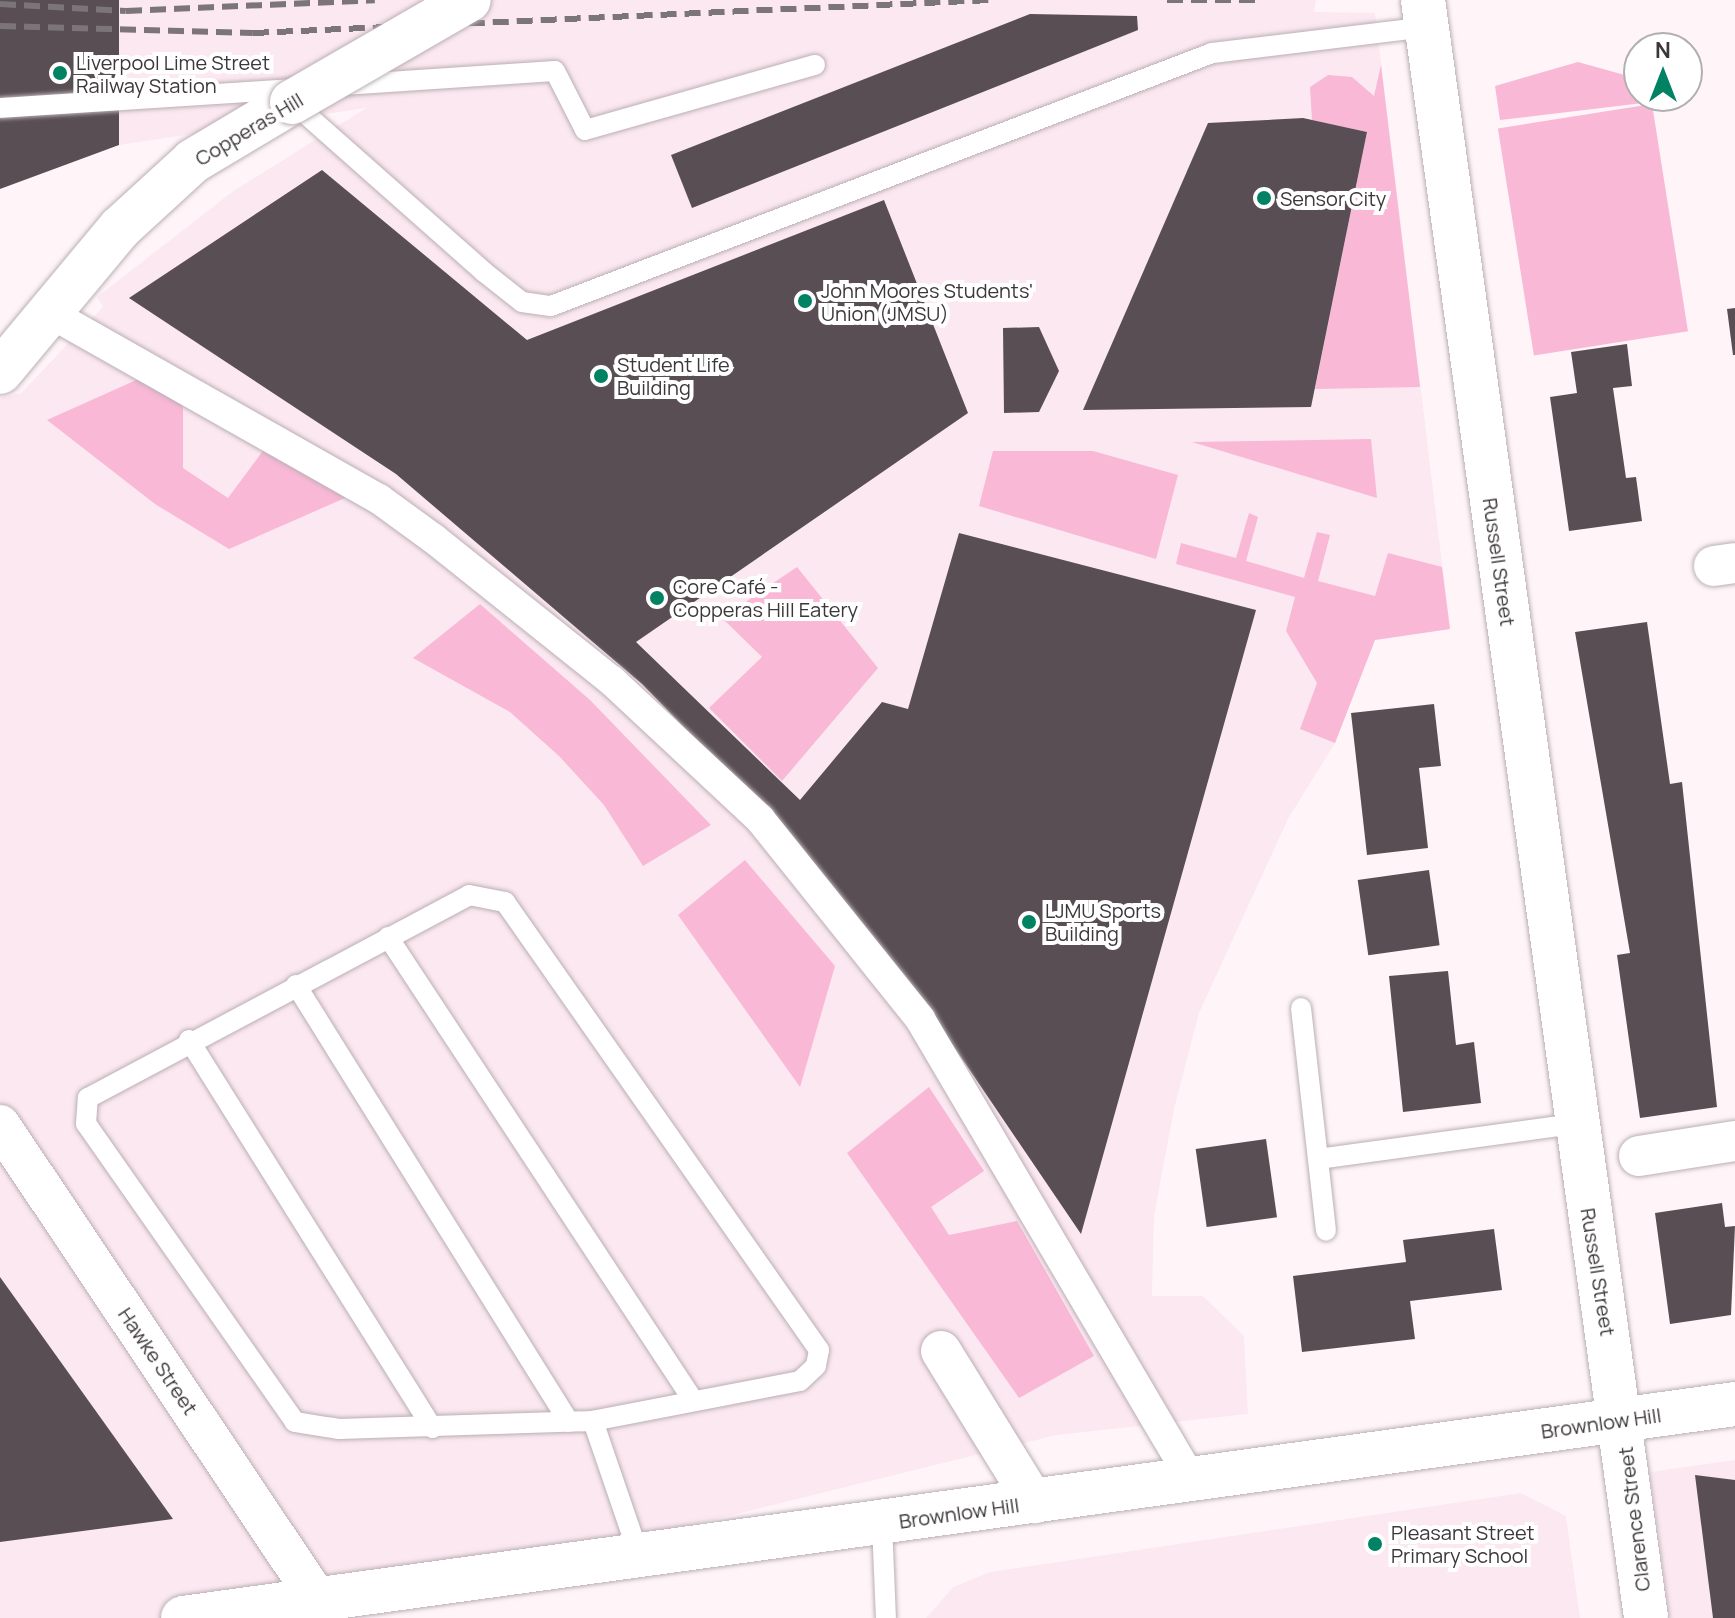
<!DOCTYPE html>
<html>
<head>
<meta charset="utf-8">
<style>
	body { margin:0 }
	#map { position:relative; width:1735px; height:1618px; overflow:hidden; background:#fff5f9; font-family:Manrope,sans-serif }
	div>[style] { position:absolute }
	[style*='--x'] { left:calc(var(--x)*1px); top:calc(var(--y)*1px); width:calc(var(--w)*1px); rotate:calc(var(--a)*1deg) }
	.built>* { inset:0; background:#fce8f1 }
	.green>* { inset:0; background:#f8b8d6; transform-origin:0 0 }
	.building>* { inset:0; background:#584e53; transform-origin:0 0 }
	.roads { filter:drop-shadow(0 0 2px #baafb4) drop-shadow(0 0 2px #baafb4) }
	.service>* { height:20px; margin:-10px; padding:0 10px; transform-origin:10px; border-radius:10px; background:#fff }
	.pedestrian>* { height:30px; margin:-15px; padding:0 15px; transform-origin:15px; border-radius:15px; background:#fff }
	.minor>* { height:40px; margin:-20px; padding:0 20px; transform-origin:20px; border-radius:20px; background:#fff }
	.tertiary>* { height:44px; margin:-22px; padding:0 22px; transform-origin:22px; border-radius:22px; background:#fff }
	.rail>* { height:6px; margin-top:-3px; transform-origin:0; background:repeating-linear-gradient(90deg,#7c7578 0 16px,transparent 0 24px) }
	.bridges { filter:drop-shadow(0 0 2px #baafb4) drop-shadow(0 0 2px #baafb4) }
	.tertiary-bridge>* { height:44px; margin:-22px; padding:0 22px; transform-origin:22px; border-radius:22px; background:#fff }
	.dots>* { width:22px; height:22px; translate:-50% -50%; box-sizing:border-box; border:4px solid #fff; border-radius:50% }
	span { translate:-50% -50%; white-space:nowrap; text-align:center; line-height:1.15; -webkit-text-stroke:8px #fff; paint-order:stroke }
	.poi-label { font-size:20px; color:#3c373a }
	.left { translate:0 -50%; text-align:left }
	.street-label { font-size:20px; color:#3c373a }
	.north { position:absolute; left:1623px; top:32px; width:80px; height:80px; box-sizing:border-box; background:#fff; border:2px solid #b1afb0; border-radius:50%; rotate:0deg; font-size:22px; font-weight:700; line-height:32px; text-align:center; color:#3c373a }
	.north::after { content:''; display:block; margin:auto; width:28px; height:36px; background:#008263; clip-path:polygon(50% 0,100% 100%,50% 72%,0 100%) }
</style>
</head>
<body>
<div id="map">
	<div class="built">
		<i style="clip-path:polygon(119px 0,1316px 0,1314px 12px,1375px 13px,1450px 629px,1375px 640px,1335px 743px,1288px 819px,1199px 1013px,1174px 1109px,1154px 1216px,1152px 1296px,1203px 1296px,1244px 1336px,1248px 1414px,1057px 1435px,314px 1618px,0 1618px,0 398px,21px 393px,103px 307px,97px 297px,232px 192px,366px 108px,119px 145px)"></i>
		<i style="clip-path:polygon(1735px 1460px,1735px 1618px,1670px 1618px,1650px 1472px)"></i>
		<i style="clip-path:polygon(1521px 1493px,1566px 1516px,1580px 1618px,926px 1618px,953px 1587px,990px 1572px)"></i>
	</div>
	<div class="green">
		<i style="clip-path:polygon(1578px 62px,1639px 79px,1639px 96px,1668px 100px,1500px 120px,1495px 86px)"></i>
		<i style="clip-path:polygon(1381px 65px,1420px 387px,1315px 389px,1367px 132px,1312px 120px,1310px 87px,1328px 75px,1352px 77px,1374px 96px)"></i>
		<i style="left:1652px;top:104px;width:230px;height:156px;rotate:81deg"></i>
		<i style="clip-path:polygon(152px 373px,183px 391px,183px 468px,228px 498px,268px 444px,345px 498px,229px 549px,155px 504px,47px 420px)"></i>
		<i style="clip-path:polygon(1371px 439px,1377px 498px,1192px 442px)"></i>
		<i style="clip-path:polygon(993px 451px,1093px 451px,1178px 475px,1156px 559px,979px 506px)"></i>
		<i style="clip-path:polygon(1249px 513px,1258px 517px,1246px 561px,1304px 578px,1317px 532px,1330px 535px,1318px 581px,1375px 596px,1388px 553px,1442px 567px,1450px 629px,1375px 640px,1335px 743px,1300px 729px,1317px 683px,1286px 631px,1295px 597px,1176px 564px,1181px 543px,1236px 558px)"></i>
		<i style="clip-path:polygon(797px 567px,878px 668px,782px 781px,709px 708px,762px 657px,722px 618px)"></i>
		<i style="clip-path:polygon(480px 604px,590px 700px,711px 825px,643px 866px,604px 805px,559px 756px,510px 712px,413px 658px)"></i>
		<i style="clip-path:polygon(745px 860px,835px 966px,800px 1087px,678px 915px)"></i>
		<i style="clip-path:polygon(929px 1087px,984px 1171px,931px 1207px,949px 1235px,1017px 1221px,1094px 1356px,1019px 1398px,847px 1153px)"></i>
	</div>
	<div class="building">
		<i style="clip-path:polygon(0 0,119px 0,119px 145px,0 189px)"></i>
		<i style="clip-path:polygon(1030px 14px,1137px 16px,1138px 30px,692px 208px,671px 155px)"></i>
		<i style="clip-path:polygon(1303px 118px,1367px 132px,1311px 407px,1083px 410px,1208px 123px)"></i>
		<i style="clip-path:polygon(322px 170px,527px 340px,884px 200px,968px 413px,636px 642px,800px 800px,882px 702px,908px 709px,959px 533px,1256px 610px,1081px 1234px,916px 991px,751px 796px,642px 684px,396px 474px,129px 298px)"></i>
		<i style="clip-path:polygon(1735px 308px,1735px 355px,1733px 355px,1727px 309px)"></i>
		<i style="clip-path:polygon(1039px 327px,1059px 371px,1039px 412px,1004px 413px,1003px 328px)"></i>
		<i style="clip-path:polygon(1627px 344px,1632px 386px,1613px 388px,1626px 478px,1636px 477px,1642px 521px,1569px 531px,1550px 397px,1577px 393px,1571px 352px)"></i>
		<i style="clip-path:polygon(1647px 622px,1670px 784px,1682px 782px,1717px 1107px,1640px 1118px,1617px 955px,1630px 953px,1575px 632px)"></i>
		<i style="clip-path:polygon(1434px 704px,1441px 766px,1419px 768px,1428px 848px,1367px 855px,1351px 713px)"></i>
		<i style="left:1429px;top:870px;width:76px;height:72px;rotate:82deg"></i>
		<i style="clip-path:polygon(1448px 971px,1456px 1045px,1474px 1042px,1481px 1103px,1403px 1112px,1389px 976px)"></i>
		<i style="left:1266px;top:1139px;width:79px;height:71px;rotate:82deg"></i>
		<i style="clip-path:polygon(1722px 1203px,1725px 1227px,1735px 1226px,1731px 1315px,1670px 1324px,1655px 1213px)"></i>
		<i style="clip-path:polygon(1494px 1229px,1502px 1290px,1410px 1301px,1415px 1339px,1302px 1352px,1293px 1276px,1406px 1262px,1403px 1240px)"></i>
		<i style="clip-path:polygon(0 1277px,173px 1519px,0 1542px)"></i>
		<i style="clip-path:polygon(1695px 1475px,1735px 1480px,1735px 1618px,1713px 1618px)"></i>
	</div>
	<div class="roads">
		<div class="service">
			<i style="--x:343;--y:85;--w:212;--a:-3.8"></i>
			<i style="--x:555;--y:71;--w:66;--a:63"></i>
			<i style="--x:585;--y:130;--w:239;--a:-15.8"></i>
			<i style="--x:292;--y:102;--w:256;--a:41.5"></i>
			<i style="--x:484;--y:272;--w:48;--a:38.3"></i>
			<i style="--x:522;--y:302;--w:29;--a:8"></i>
			<i style="--x:551;--y:306;--w:708;--a:-20.94"></i>
			<i style="--x:1212;--y:53;--w:218;--a:-6.9"></i>
			<i style="--x:0;--y:108;--w:296;--a:-3.7"></i>
			<i style="--x:388;--y:937;--w:554;--a:56.63"></i>
			<i style="--x:296;--y:985;--w:515;--a:58.01"></i>
			<i style="--x:1301;--y:1008;--w:224;--a:83.6"></i>
			<i style="--x:189;--y:1040;--w:458;--a:57.9"></i>
			<i style="--x:1318;--y:1159;--w:259;--a:-7.8"></i>
			<i style="--x:593;--y:1421;--w:254;--a:178.2"></i>
			<i style="--x:339;--y:1429;--w:45;--a:-171"></i>
			<i style="--x:295;--y:1422;--w:364;--a:-125"></i>
			<i style="--x:86;--y:1124;--w:26;--a:-86"></i>
			<i style="--x:88;--y:1098;--w:432;--a:-28"></i>
			<i style="--x:469;--y:895;--w:37;--a:11"></i>
			<i style="--x:505;--y:902;--w:547;--a:54.97"></i>
			<i style="--x:819;--y:1350;--w:16;--a:101"></i>
			<i style="--x:816;--y:1366;--w:22;--a:137"></i>
			<i style="--x:800;--y:1381;--w:211;--a:169.1"></i>
			<i style="--x:593;--y:1421;--w:142;--a:71.1"></i>
			<i style="--x:882;--y:1524;--w:94;--a:87.6"></i>
		</div>
		<div class="pedestrian">
			<i style="--x:50;--y:313;--w:378;--a:29.5"></i>
			<i style="--x:379;--y:499;--w:68;--a:36"></i>
			<i style="--x:434;--y:539;--w:228;--a:38.6"></i>
			<i style="--x:612;--y:681;--w:202;--a:43"></i>
			<i style="--x:760;--y:819;--w:256;--a:51.3"></i>
			<i style="--x:920;--y:1019;--w:532;--a:59.48"></i>
		</div>
		<div class="minor">
			<i style="--x:1714;--y:566;--w:21;--a:-8"></i>
			<i style="--x:0;--y:1125;--w:568;--a:56.2"></i>
			<i style="--x:1639;--y:1156;--w:97;--a:-8.9"></i>
			<i style="--x:941;--y:1351;--w:179;--a:58.3"></i>
		</div>
		<div class="tertiary">
			<i style="--x:1423;--y:0;--w:1633;--a:82.15"></i>
			<i style="--x:0;--y:372;--w:187;--a:-50.2"></i>
			<i style="--x:120;--y:228;--w:99;--a:-42.5"></i>
			<i style="--x:193;--y:161;--w:115;--a:-30.8"></i>
			<i style="--x:183;--y:1618;--w:1567;--a:-7.85"></i>
		</div>
	</div>
	<div class="rail">
		<i style="--x:1167;--y:0;--w:96;--a:0"></i>
		<i style="--x:0;--y:4;--w:126;--a:3.2"></i>
		<i style="--x:126;--y:11;--w:249;--a:-2.5"></i>
		<i style="--x:0;--y:26;--w:253;--a:1.6"></i>
		<i style="--x:253;--y:33;--w:740;--a:-2.56"></i>
	</div>
	<div class="bridges">
		<div class="tertiary-bridge">
			<i style="--x:292;--y:102;--w:204;--a:-30"></i>
		</div>
	</div>
	<div class="dots">
		<i style="left:60px;top:73px;background:#008263"></i>
		<i style="left:1264px;top:198px;background:#008263"></i>
		<i style="left:805px;top:301px;background:#008263"></i>
		<i style="left:601px;top:376px;background:#008263"></i>
		<i style="left:657px;top:598px;background:#008263"></i>
		<i style="left:1029px;top:922px;background:#008263"></i>
		<i style="left:1375px;top:1544px;background:#008263"></i>
	</div>
	<div class="poi-label">
		<span class="left" style="left:76px;top:74px">Liverpool Lime Street<br>Railway Station</span>
		<span class="left" style="left:1280px;top:198px">Sensor City</span>
		<span class="left" style="left:821px;top:302px">John Moores Students'<br>Union (JMSU)</span>
		<span class="left" style="left:617px;top:376px">Student Life<br>Building</span>
		<span class="left" style="left:673px;top:598px">Core Café -<br>Copperas Hill Eatery</span>
		<span class="left" style="left:1045px;top:922px">LJMU Sports<br>Building</span>
		<span class="left" style="left:1391px;top:1544px">Pleasant Street<br>Primary School</span>
	</div>
	<div class="street-label">
		<span style="left:249px;top:129px;rotate:-31deg">Copperas Hill</span>
		<span style="left:1499px;top:562px;rotate:82deg">Russell Street</span>
		<span style="left:1598px;top:1272px;rotate:81deg">Russell Street</span>
		<span style="left:158px;top:1361px;rotate:56deg">Hawke Street</span>
		<span style="left:1601px;top:1423px;rotate:-8deg">Brownlow Hill</span>
		<span style="left:959px;top:1513px;rotate:-8deg">Brownlow Hill</span>
		<span style="left:1634px;top:1519px;rotate:-97deg">Clarence Street</span>
	</div>
	<div class="north">N</div>
</div>
</body>
</html>
